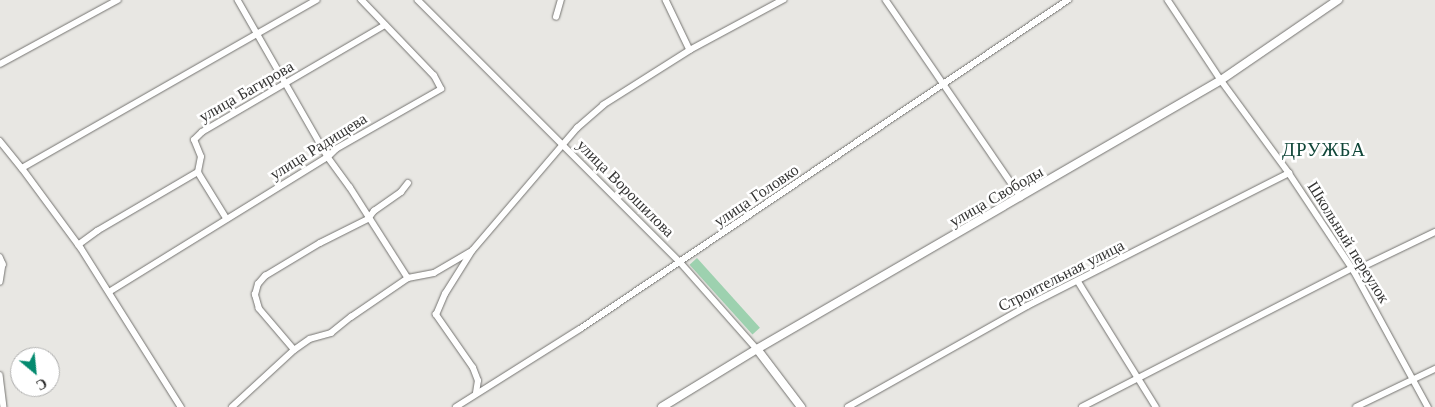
<!DOCTYPE html>
<html>
<head>
<meta charset="utf-8">
<style>
	body { margin:0 }
	#map { position:relative; width:1435px; height:407px; overflow:hidden; background:#e8e7e3; font-family:"Libre Baskerville",serif }
	div>[style] { position:absolute }
	[style*='--x'] { left:calc(var(--x)*1px); top:calc(var(--y)*1px); width:calc(var(--w)*1px); rotate:calc(var(--a)*1deg) }
	.green>* { inset:0; background:#9dd1af; transform-origin:0 0 }
	.roads { filter:drop-shadow(0 0 1px #747370) drop-shadow(0 0 1px #747370) }
	.street>* { height:5.5px; margin:-2.75px; padding:0 2.75px; transform-origin:2.75px; border-radius:2.75px; background:#fff }
	.secondary>* { height:8px; margin:-4px; padding:0 4px; transform-origin:4px; border-radius:4px; background:#fff }
	span { translate:-50% -50%; white-space:nowrap; text-align:center; line-height:1.15; -webkit-text-stroke:5px #fff; paint-order:stroke }
	.street-label { font-size:16px; color:#343433 }
	.quarter-label { font-size:19px; color:#114739; letter-spacing:1px }
	.north { position:absolute; left:10px; top:347px; width:50px; height:50px; box-sizing:border-box; background:#fff; border:1px solid #aeaead; border-radius:50%; rotate:152deg; font-size:14px; font-weight:700; line-height:20px; text-align:center; color:#343433 }
	.north::after { content:''; display:block; margin:auto; width:18px; height:22px; background:#048a6f; clip-path:polygon(50% 0,100% 100%,50% 72%,0 100%) }
</style>
</head>
<body>
<div id="map">
	<div class="green">
		<i style="left:697px;top:258px;width:94px;height:10px;rotate:48deg"></i>
	</div>
	<div class="roads">
		<div class="street">
			<i style="--x:238;--y:0;--w:181;--a:60.2"></i>
			<i style="--x:328;--y:157;--w:37;--a:54"></i>
			<i style="--x:350;--y:187;--w:108;--a:57.5"></i>
			<i style="--x:418;--y:0;--w:371;--a:45"></i>
			<i style="--x:680;--y:262;--w:116;--a:48.5"></i>
			<i style="--x:666;--y:0;--w:55;--a:64.4"></i>
			<i style="--x:886;--y:0;--w:239;--a:55.6"></i>
			<i style="--x:1168;--y:0;--w:96;--a:56.5"></i>
			<i style="--x:1221;--y:80;--w:115;--a:53.8"></i>
			<i style="--x:1289;--y:173;--w:118;--a:56.4"></i>
			<i style="--x:1354;--y:271;--w:155;--a:61.4"></i>
			<i style="--x:556;--y:17;--w:18;--a:-74"></i>
			<i style="--x:0;--y:64;--w:134;--a:-28.5"></i>
			<i style="--x:0;--y:141;--w:35;--a:51"></i>
			<i style="--x:22;--y:168;--w:99;--a:53.6"></i>
			<i style="--x:81;--y:248;--w:188;--a:57.8"></i>
			<i style="--x:22;--y:168;--w:339;--a:-29.7"></i>
			<i style="--x:198;--y:172;--w:55;--a:58.3"></i>
			<i style="--x:78;--y:245;--w:24;--a:-36"></i>
			<i style="--x:97;--y:231;--w:117;--a:-30.3"></i>
			<i style="--x:198;--y:172;--w:15;--a:-79"></i>
			<i style="--x:201;--y:157;--w:18;--a:-112"></i>
			<i style="--x:194;--y:140;--w:11;--a:-45"></i>
			<i style="--x:202;--y:132;--w:212;--a:-30.3"></i>
			<i style="--x:0;--y:257;--w:8;--a:67"></i>
			<i style="--x:3;--y:264;--w:18;--a:99"></i>
			<i style="--x:1354;--y:271;--w:90;--a:-25.7"></i>
			<i style="--x:1078;--y:281;--w:148;--a:58.2"></i>
			<i style="--x:109;--y:292;--w:257;--a:-31.7"></i>
			<i style="--x:328;--y:157;--w:11;--a:-45"></i>
			<i style="--x:336;--y:149;--w:121;--a:-29.7"></i>
			<i style="--x:441;--y:89;--w:15;--a:-118"></i>
			<i style="--x:434;--y:76;--w:105;--a:-133.8"></i>
			<i style="--x:294;--y:350;--w:54;--a:-130.5"></i>
			<i style="--x:259;--y:309;--w:15;--a:-106"></i>
			<i style="--x:255;--y:295;--w:11;--a:-75"></i>
			<i style="--x:258;--y:284;--w:11;--a:-49"></i>
			<i style="--x:265;--y:276;--w:64;--a:-31"></i>
			<i style="--x:320;--y:243;--w:54;--a:-26.6"></i>
			<i style="--x:368;--y:219;--w:10;--a:-53"></i>
			<i style="--x:374;--y:211;--w:33;--a:-35"></i>
			<i style="--x:401;--y:192;--w:11;--a:-52"></i>
			<i style="--x:0;--y:375;--w:32;--a:83"></i>
			<i style="--x:476;--y:393;--w:12;--a:-81"></i>
			<i style="--x:478;--y:381;--w:14;--a:-111"></i>
			<i style="--x:473;--y:368;--w:65;--a:-124.9"></i>
			<i style="--x:436;--y:315;--w:23;--a:-67"></i>
			<i style="--x:445;--y:294;--w:51;--a:-57.9"></i>
			<i style="--x:472;--y:251;--w:162;--a:-49.5"></i>
			<i style="--x:577;--y:128;--w:35;--a:-41"></i>
			<i style="--x:603;--y:105;--w:103;--a:-32.3"></i>
			<i style="--x:690;--y:50;--w:106;--a:-28.3"></i>
			<i style="--x:232;--y:407;--w:84;--a:-42.6"></i>
			<i style="--x:294;--y:350;--w:19;--a:-35"></i>
			<i style="--x:310;--y:339;--w:22;--a:-16"></i>
			<i style="--x:331;--y:333;--w:26;--a:-39"></i>
			<i style="--x:351;--y:317;--w:69;--a:-34.4"></i>
			<i style="--x:408;--y:278;--w:26;--a:-11"></i>
			<i style="--x:434;--y:273;--w:42;--a:-30.3"></i>
			<i style="--x:456;--y:407;--w:146;--a:-32.2"></i>
			<i style="--x:580;--y:329;--w:589;--a:-33.99"></i>
			<i style="--x:848;--y:407;--w:206;--a:-29.4"></i>
			<i style="--x:1027;--y:306;--w:294;--a:-26.9"></i>
			<i style="--x:1082;--y:407;--w:304;--a:-27.2"></i>
			<i style="--x:1356;--y:407;--w:88;--a:-25.7"></i>
		</div>
		<div class="secondary">
			<i style="--x:757;--y:349;--w:73;--a:52.8"></i>
			<i style="--x:662;--y:407;--w:111;--a:-31.4"></i>
			<i style="--x:757;--y:349;--w:536;--a:-30.1"></i>
			<i style="--x:1221;--y:80;--w:142;--a:-34.4"></i>
		</div>
	</div>
	<div class="street-label">
		<span style="left:246px;top:91px;rotate:-30deg">улица Багирова</span>
		<span style="left:318px;top:146px;rotate:-32deg">улица Радищева</span>
		<span style="left:626px;top:188px;rotate:45deg">улица Ворошилова</span>
		<span style="left:756px;top:195px;rotate:-34deg">улица Головко</span>
		<span style="left:996px;top:196px;rotate:-30deg">улица Свободы</span>
		<span style="left:1349px;top:242px;rotate:58deg">Школьный переулок</span>
		<span style="left:1061px;top:275px;rotate:-27deg">Строительная улица</span>
	</div>
	<div class="quarter-label">
		<span style="left:1324px;top:150px">ДРУЖБА</span>
	</div>
	<div class="north">С</div>
</div>
</body>
</html>
